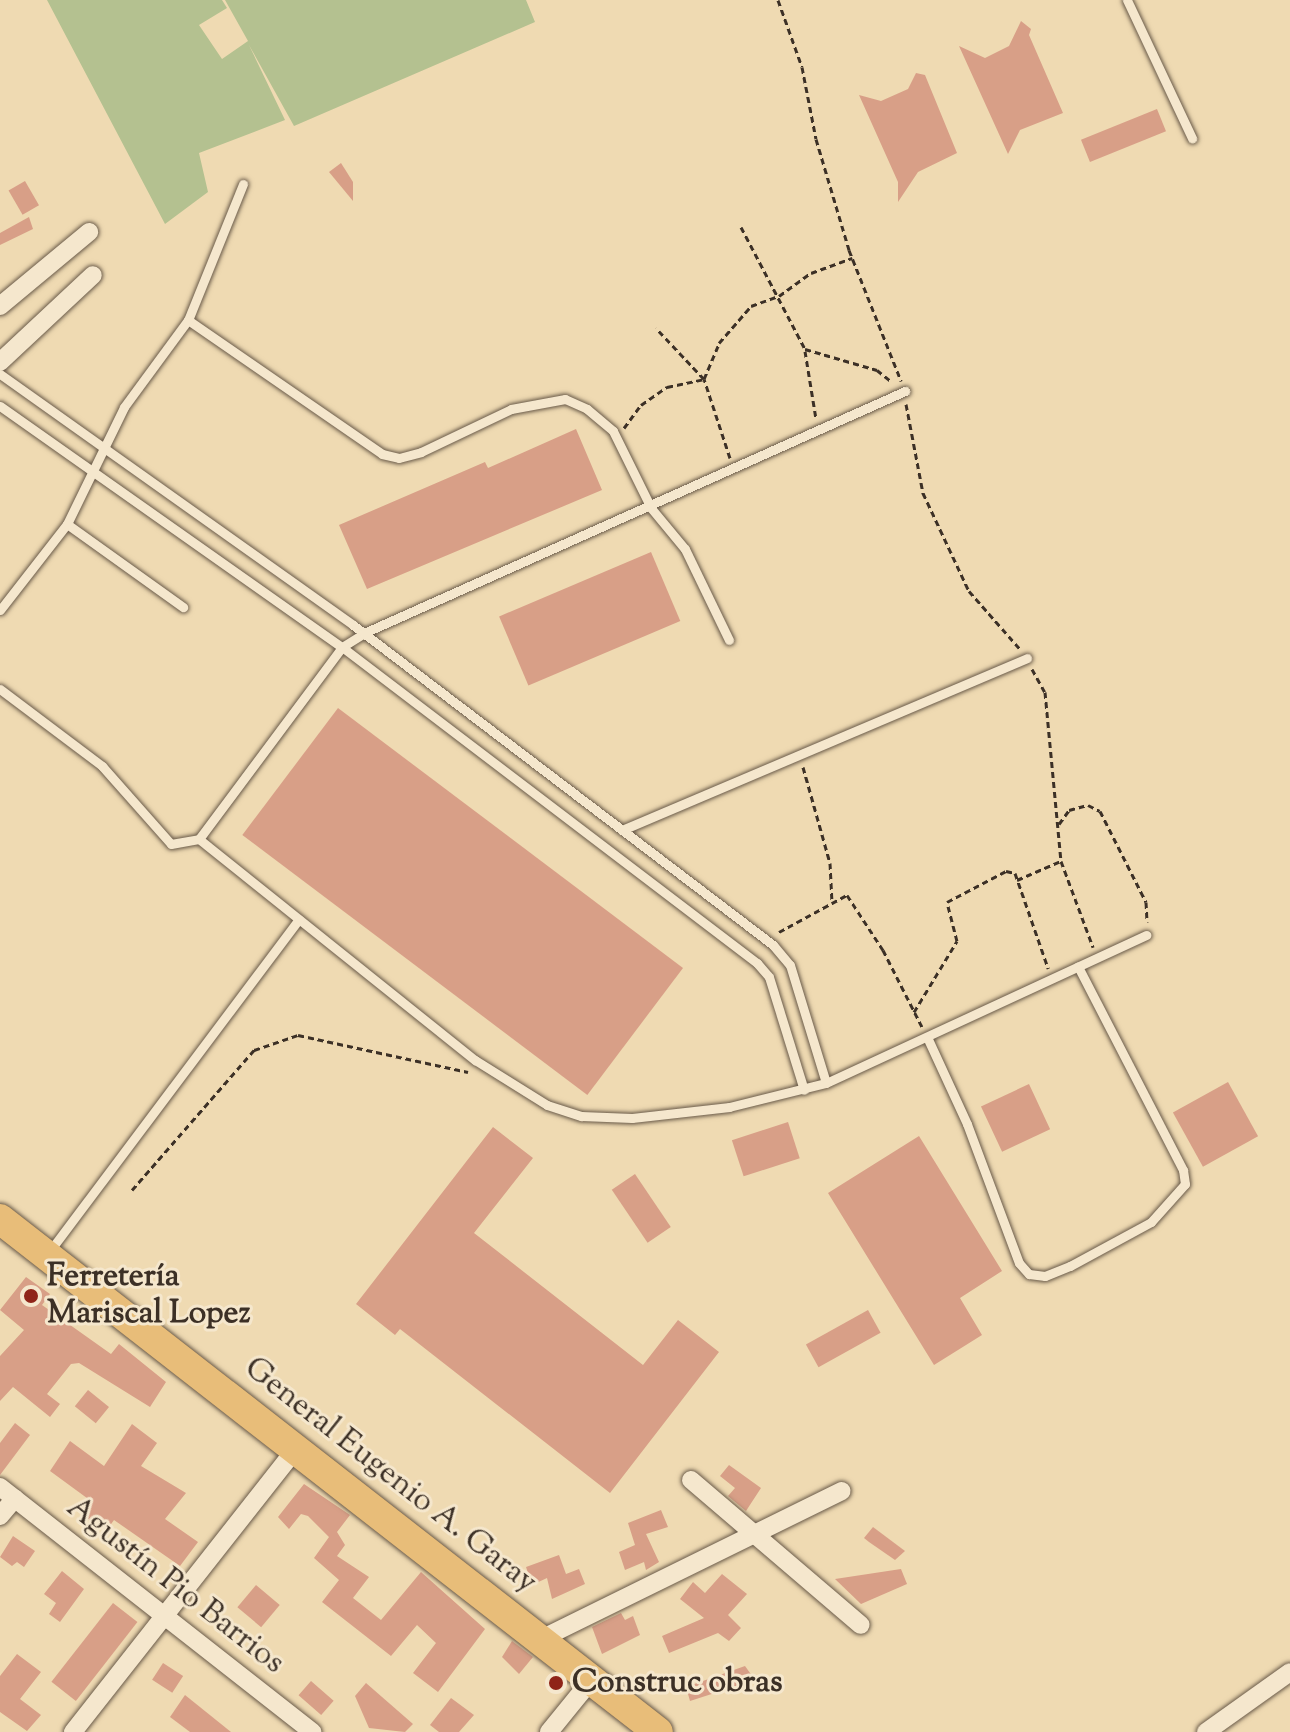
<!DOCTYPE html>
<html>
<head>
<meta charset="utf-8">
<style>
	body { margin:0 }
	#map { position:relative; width:1290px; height:1732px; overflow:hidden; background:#efdab2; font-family:"Sorts Mill Goudy",serif }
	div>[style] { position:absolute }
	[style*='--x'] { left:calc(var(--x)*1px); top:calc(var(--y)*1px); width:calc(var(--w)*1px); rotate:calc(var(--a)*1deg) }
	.green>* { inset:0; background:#b4c190 }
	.building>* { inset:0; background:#d89f87; transform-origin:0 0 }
	.path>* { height:3px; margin-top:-1.5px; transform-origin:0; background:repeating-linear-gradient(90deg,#3c3026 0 6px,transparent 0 10px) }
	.roads { filter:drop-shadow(0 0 2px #695a49) drop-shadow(0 0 2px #695a49) }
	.service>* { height:9px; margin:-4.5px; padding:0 4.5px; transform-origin:4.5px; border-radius:4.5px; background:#f5e7cd }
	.minor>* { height:18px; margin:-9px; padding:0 9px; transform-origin:9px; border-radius:9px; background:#f5e7cd }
	.primary>* { height:30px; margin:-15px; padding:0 15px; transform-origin:15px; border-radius:15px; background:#e8bd79 }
	.dots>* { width:22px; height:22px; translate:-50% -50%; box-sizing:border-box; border:4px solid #f5e7cd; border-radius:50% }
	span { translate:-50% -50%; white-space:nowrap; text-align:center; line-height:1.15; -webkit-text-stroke:6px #f5e7cd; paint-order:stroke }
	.poi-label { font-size:32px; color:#3c3026; font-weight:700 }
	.left { translate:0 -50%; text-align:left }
	.street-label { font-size:32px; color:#3c3026 }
</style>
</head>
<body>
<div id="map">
	<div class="green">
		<i style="clip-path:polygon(47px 0,222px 0,227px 8px,199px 25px,222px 59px,248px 41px,225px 0,526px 0,535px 22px,294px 126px,249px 45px,285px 120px,199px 153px,208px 192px,165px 224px)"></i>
	</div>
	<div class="building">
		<i style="clip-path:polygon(1021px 21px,1031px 29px,1029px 35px,1063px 113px,1020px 130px,1008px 154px,959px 46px,985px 58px,1009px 46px)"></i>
		<i style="clip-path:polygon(916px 73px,925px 75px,957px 153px,918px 172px,898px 202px,898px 182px,859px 95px,881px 101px,908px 89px)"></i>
		<i style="left:1157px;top:109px;width:24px;height:82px;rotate:68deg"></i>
		<i style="clip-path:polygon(341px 163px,353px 182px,353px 201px,329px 172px)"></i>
		<i style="left:25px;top:181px;width:28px;height:19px;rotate:60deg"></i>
		<i style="clip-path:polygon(29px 217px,33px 229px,0 245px,0 233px)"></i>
		<i style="clip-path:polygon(576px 429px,602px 490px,367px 589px,339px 525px,485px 462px,488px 468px)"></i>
		<i style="left:651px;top:552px;width:75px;height:165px;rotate:67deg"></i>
		<i style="left:338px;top:708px;width:432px;height:159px;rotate:37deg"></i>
		<i style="left:1228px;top:1082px;width:62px;height:63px;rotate:61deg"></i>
		<i style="left:1029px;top:1084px;width:50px;height:53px;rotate:65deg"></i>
		<i style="left:788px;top:1122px;width:38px;height:59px;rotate:72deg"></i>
		<i style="clip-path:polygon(493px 1127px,533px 1158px,474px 1233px,643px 1365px,678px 1320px,719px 1352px,610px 1493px,400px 1329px,395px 1335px,356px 1304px)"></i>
		<i style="clip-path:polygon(919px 1136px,1002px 1271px,960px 1298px,982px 1335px,934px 1365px,828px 1193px)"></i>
		<i style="left:635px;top:1174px;width:64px;height:28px;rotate:56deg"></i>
		<i style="clip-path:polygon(26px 1277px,50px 1294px,42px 1305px,111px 1354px,119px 1344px,166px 1382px,150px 1407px,79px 1363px,71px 1364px,47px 1394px,60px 1404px,50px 1417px,13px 1387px,0 1401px,0 1356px,24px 1330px,0 1310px)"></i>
		<i style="left:868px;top:1310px;width:26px;height:71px;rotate:61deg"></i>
		<i style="left:88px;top:1390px;width:27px;height:21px;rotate:39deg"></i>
		<i style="clip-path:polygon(15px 1423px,30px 1435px,0 1475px,0 1443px)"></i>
		<i style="clip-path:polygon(132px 1424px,157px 1443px,141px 1466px,186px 1493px,165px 1519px,198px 1542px,180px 1566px,114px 1520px,106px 1531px,81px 1514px,91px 1501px,50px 1471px,70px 1441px,104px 1466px)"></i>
		<i style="clip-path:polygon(729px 1465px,761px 1488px,746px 1511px,728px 1496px,735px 1488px,720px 1476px)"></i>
		<i style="clip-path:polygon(304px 1484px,350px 1515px,337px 1532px,345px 1545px,337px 1556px,369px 1577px,353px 1598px,381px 1620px,421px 1572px,485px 1629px,438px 1692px,413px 1673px,436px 1643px,417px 1625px,391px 1656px,322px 1602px,339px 1580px,314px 1558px,329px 1537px,308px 1516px,301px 1514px,289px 1529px,278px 1517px)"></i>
		<i style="clip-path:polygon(661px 1510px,668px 1527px,646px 1534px,659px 1562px,646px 1570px,644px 1562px,625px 1570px,619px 1552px,635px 1545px,628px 1523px)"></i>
		<i style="clip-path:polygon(873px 1527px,905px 1551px,895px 1560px,869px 1542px,864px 1538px)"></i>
		<i style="clip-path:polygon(13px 1536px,35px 1551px,24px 1567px,17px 1562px,12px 1566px,0 1557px)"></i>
		<i style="clip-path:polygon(559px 1555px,566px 1574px,579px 1569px,585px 1584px,552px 1599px,547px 1578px,532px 1585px,526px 1567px)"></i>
		<i style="clip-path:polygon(901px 1569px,907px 1584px,861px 1604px,835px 1579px)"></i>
		<i style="clip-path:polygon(62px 1571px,84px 1589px,60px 1622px,49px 1614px,56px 1603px,44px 1594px)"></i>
		<i style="clip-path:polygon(722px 1574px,747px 1594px,728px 1615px,741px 1628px,729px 1641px,718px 1633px,669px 1653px,662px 1636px,704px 1618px,680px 1599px,693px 1582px,705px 1593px)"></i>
		<i style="left:256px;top:1585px;width:31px;height:29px;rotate:40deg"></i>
		<i style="left:113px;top:1603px;width:31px;height:100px;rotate:38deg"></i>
		<i style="clip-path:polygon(621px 1613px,625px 1620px,633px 1616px,640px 1635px,602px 1654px,592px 1627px)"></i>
		<i style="clip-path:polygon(512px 1641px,533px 1657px,519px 1674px,502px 1657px)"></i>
		<i style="clip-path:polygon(17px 1654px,41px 1672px,20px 1699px,41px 1715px,27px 1731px,0 1712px,0 1676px)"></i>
		<i style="left:163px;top:1663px;width:24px;height:20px;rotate:33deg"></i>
		<i style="clip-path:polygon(745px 1666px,755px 1680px,690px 1701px,686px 1687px)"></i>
		<i style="left:311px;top:1681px;width:30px;height:19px;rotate:41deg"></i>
		<i style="clip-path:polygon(366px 1683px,413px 1724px,405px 1732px,369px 1728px,355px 1696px)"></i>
		<i style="clip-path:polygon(185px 1695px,231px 1732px,190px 1732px,170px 1717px)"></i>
		<i style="clip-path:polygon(451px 1698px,474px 1715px,459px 1732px,439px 1732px,430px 1725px)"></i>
	</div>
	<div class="path">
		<i style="--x:778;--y:0;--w:71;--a:70.3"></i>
		<i style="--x:802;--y:67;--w:73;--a:79"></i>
		<i style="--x:816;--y:139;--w:116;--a:73.4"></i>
		<i style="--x:849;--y:250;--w:141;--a:68.3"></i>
		<i style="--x:741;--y:227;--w:138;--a:62.3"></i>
		<i style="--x:805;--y:349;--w:75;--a:16.3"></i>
		<i style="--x:877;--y:370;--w:19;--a:39"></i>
		<i style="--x:805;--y:351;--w:69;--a:80.8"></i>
		<i style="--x:906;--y:404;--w:91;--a:79.2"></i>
		<i style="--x:923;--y:493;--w:108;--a:64.9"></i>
		<i style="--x:969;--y:591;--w:77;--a:48.7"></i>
		<i style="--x:624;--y:428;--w:29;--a:-54"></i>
		<i style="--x:641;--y:405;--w:32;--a:-35"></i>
		<i style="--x:667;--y:387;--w:38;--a:-12"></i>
		<i style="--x:704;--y:379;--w:70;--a:-133.3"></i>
		<i style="--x:730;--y:458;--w:83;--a:-108.2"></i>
		<i style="--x:704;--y:379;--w:39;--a:-67"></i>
		<i style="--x:719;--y:343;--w:49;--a:-49.1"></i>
		<i style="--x:751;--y:306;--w:30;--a:-20"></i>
		<i style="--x:779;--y:296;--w:39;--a:-36"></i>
		<i style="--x:811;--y:273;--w:44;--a:-20.1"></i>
		<i style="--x:1032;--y:669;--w:26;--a:61"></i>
		<i style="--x:1045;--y:692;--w:170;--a:84.6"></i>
		<i style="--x:803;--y:767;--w:100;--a:74.3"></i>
		<i style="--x:830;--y:863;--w:40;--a:87.1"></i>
		<i style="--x:1059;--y:824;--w:17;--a:-54"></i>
		<i style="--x:1069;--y:810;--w:20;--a:-15"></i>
		<i style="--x:1088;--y:805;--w:13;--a:27"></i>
		<i style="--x:1100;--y:811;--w:102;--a:63.2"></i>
		<i style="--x:1146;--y:902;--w:20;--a:87"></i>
		<i style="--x:1017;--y:880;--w:48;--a:-23.4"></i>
		<i style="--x:1061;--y:861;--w:92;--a:69.6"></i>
		<i style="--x:779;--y:932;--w:77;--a:-28.6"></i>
		<i style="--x:847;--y:895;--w:66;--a:56.8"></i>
		<i style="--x:883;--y:950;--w:86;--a:63.1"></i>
		<i style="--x:914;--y:1012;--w:83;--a:-58.8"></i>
		<i style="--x:957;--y:941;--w:40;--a:-104.4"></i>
		<i style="--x:947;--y:902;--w:67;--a:-27.7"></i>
		<i style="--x:1006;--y:871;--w:9;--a:13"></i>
		<i style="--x:1015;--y:873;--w:101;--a:70.8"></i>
		<i style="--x:132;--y:1190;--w:186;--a:-48.9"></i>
		<i style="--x:254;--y:1050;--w:46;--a:-18.8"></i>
		<i style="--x:298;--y:1035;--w:174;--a:12.3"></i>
	</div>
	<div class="roads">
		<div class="service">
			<i style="--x:1127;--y:0;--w:153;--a:64.8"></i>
			<i style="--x:243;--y:184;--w:147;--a:112"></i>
			<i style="--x:188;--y:320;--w:236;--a:34.6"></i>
			<i style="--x:382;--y:454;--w:17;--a:13"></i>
			<i style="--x:399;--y:458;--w:23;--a:-15"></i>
			<i style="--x:421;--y:452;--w:100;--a:-25.5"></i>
			<i style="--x:511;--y:409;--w:55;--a:-10.5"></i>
			<i style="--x:565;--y:399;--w:24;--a:24"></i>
			<i style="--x:587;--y:409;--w:34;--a:40"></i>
			<i style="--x:613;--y:431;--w:86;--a:63.7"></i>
			<i style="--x:651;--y:508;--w:53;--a:50.3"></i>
			<i style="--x:685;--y:549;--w:101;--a:64.2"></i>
			<i style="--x:0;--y:374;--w:433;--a:35.4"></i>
			<i style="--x:353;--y:625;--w:528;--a:37.3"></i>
			<i style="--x:773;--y:945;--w:26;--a:50"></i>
			<i style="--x:790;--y:965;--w:123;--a:73"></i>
			<i style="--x:0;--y:406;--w:418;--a:35.2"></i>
			<i style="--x:342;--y:647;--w:522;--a:37.29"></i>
			<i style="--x:757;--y:963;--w:18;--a:49"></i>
			<i style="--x:769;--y:977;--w:118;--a:72.8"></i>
			<i style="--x:67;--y:524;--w:143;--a:35.6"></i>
			<i style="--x:0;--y:610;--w:109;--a:-52.1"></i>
			<i style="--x:67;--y:524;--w:130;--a:-64"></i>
			<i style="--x:124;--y:407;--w:108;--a:-53.7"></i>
			<i style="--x:0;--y:689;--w:128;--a:37"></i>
			<i style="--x:102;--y:766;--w:104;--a:48.5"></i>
			<i style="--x:171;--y:844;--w:28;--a:-10"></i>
			<i style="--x:199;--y:839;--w:354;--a:38.7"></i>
			<i style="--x:475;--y:1060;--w:85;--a:32"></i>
			<i style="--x:547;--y:1105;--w:36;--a:18"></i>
			<i style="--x:581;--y:1116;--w:51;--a:2.2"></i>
			<i style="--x:632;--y:1118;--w:98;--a:-6.5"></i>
			<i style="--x:729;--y:1107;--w:100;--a:-13.9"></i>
			<i style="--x:826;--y:1083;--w:353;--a:-24.8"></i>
			<i style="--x:622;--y:830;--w:440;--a:-23"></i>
			<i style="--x:199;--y:839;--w:239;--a:-53.3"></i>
			<i style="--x:342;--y:647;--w:26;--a:-32"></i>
			<i style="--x:364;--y:633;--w:593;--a:-24.1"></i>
			<i style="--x:927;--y:1037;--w:96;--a:65.3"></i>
			<i style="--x:967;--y:1124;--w:148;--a:69.5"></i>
			<i style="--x:1019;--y:1263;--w:15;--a:48"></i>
			<i style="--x:1029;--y:1274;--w:16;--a:7"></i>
			<i style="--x:1045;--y:1276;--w:27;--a:-22"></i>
			<i style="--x:1070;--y:1266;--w:92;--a:-28.5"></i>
			<i style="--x:1151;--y:1222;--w:51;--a:-48.2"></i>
			<i style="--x:1185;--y:1184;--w:14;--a:-98"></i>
			<i style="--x:1183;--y:1170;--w:229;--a:-117.3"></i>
			<i style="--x:49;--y:1252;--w:416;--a:-53.1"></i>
		</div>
		<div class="minor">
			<i style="--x:0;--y:306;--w:116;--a:-39.7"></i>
			<i style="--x:0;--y:362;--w:127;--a:-43.1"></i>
			<i style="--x:691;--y:1480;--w:223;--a:40.5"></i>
			<i style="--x:0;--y:1487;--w:397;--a:38.1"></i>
			<i style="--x:0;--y:1516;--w:23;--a:-50"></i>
			<i style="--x:541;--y:1639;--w:335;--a:-26.2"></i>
			<i style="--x:73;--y:1732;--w:360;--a:-51.8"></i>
			<i style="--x:549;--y:1732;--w:68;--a:-50.9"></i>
			<i style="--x:1206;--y:1732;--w:103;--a:-35.5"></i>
		</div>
		<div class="primary">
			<i style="--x:0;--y:1219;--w:834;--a:37.94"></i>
		</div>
	</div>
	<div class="dots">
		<i style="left:31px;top:1296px;background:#8f2418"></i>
		<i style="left:556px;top:1683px;background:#8f2418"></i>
	</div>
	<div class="poi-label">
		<span class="left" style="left:47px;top:1296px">Ferretería<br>Mariscal Lopez</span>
		<span class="left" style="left:572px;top:1683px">Construc obras</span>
	</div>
	<div class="street-label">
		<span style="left:390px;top:1476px;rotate:38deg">General Eugenio A. Garay</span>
		<span style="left:175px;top:1586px;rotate:38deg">Agustín Pio Barrios</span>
	</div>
</div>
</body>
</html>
